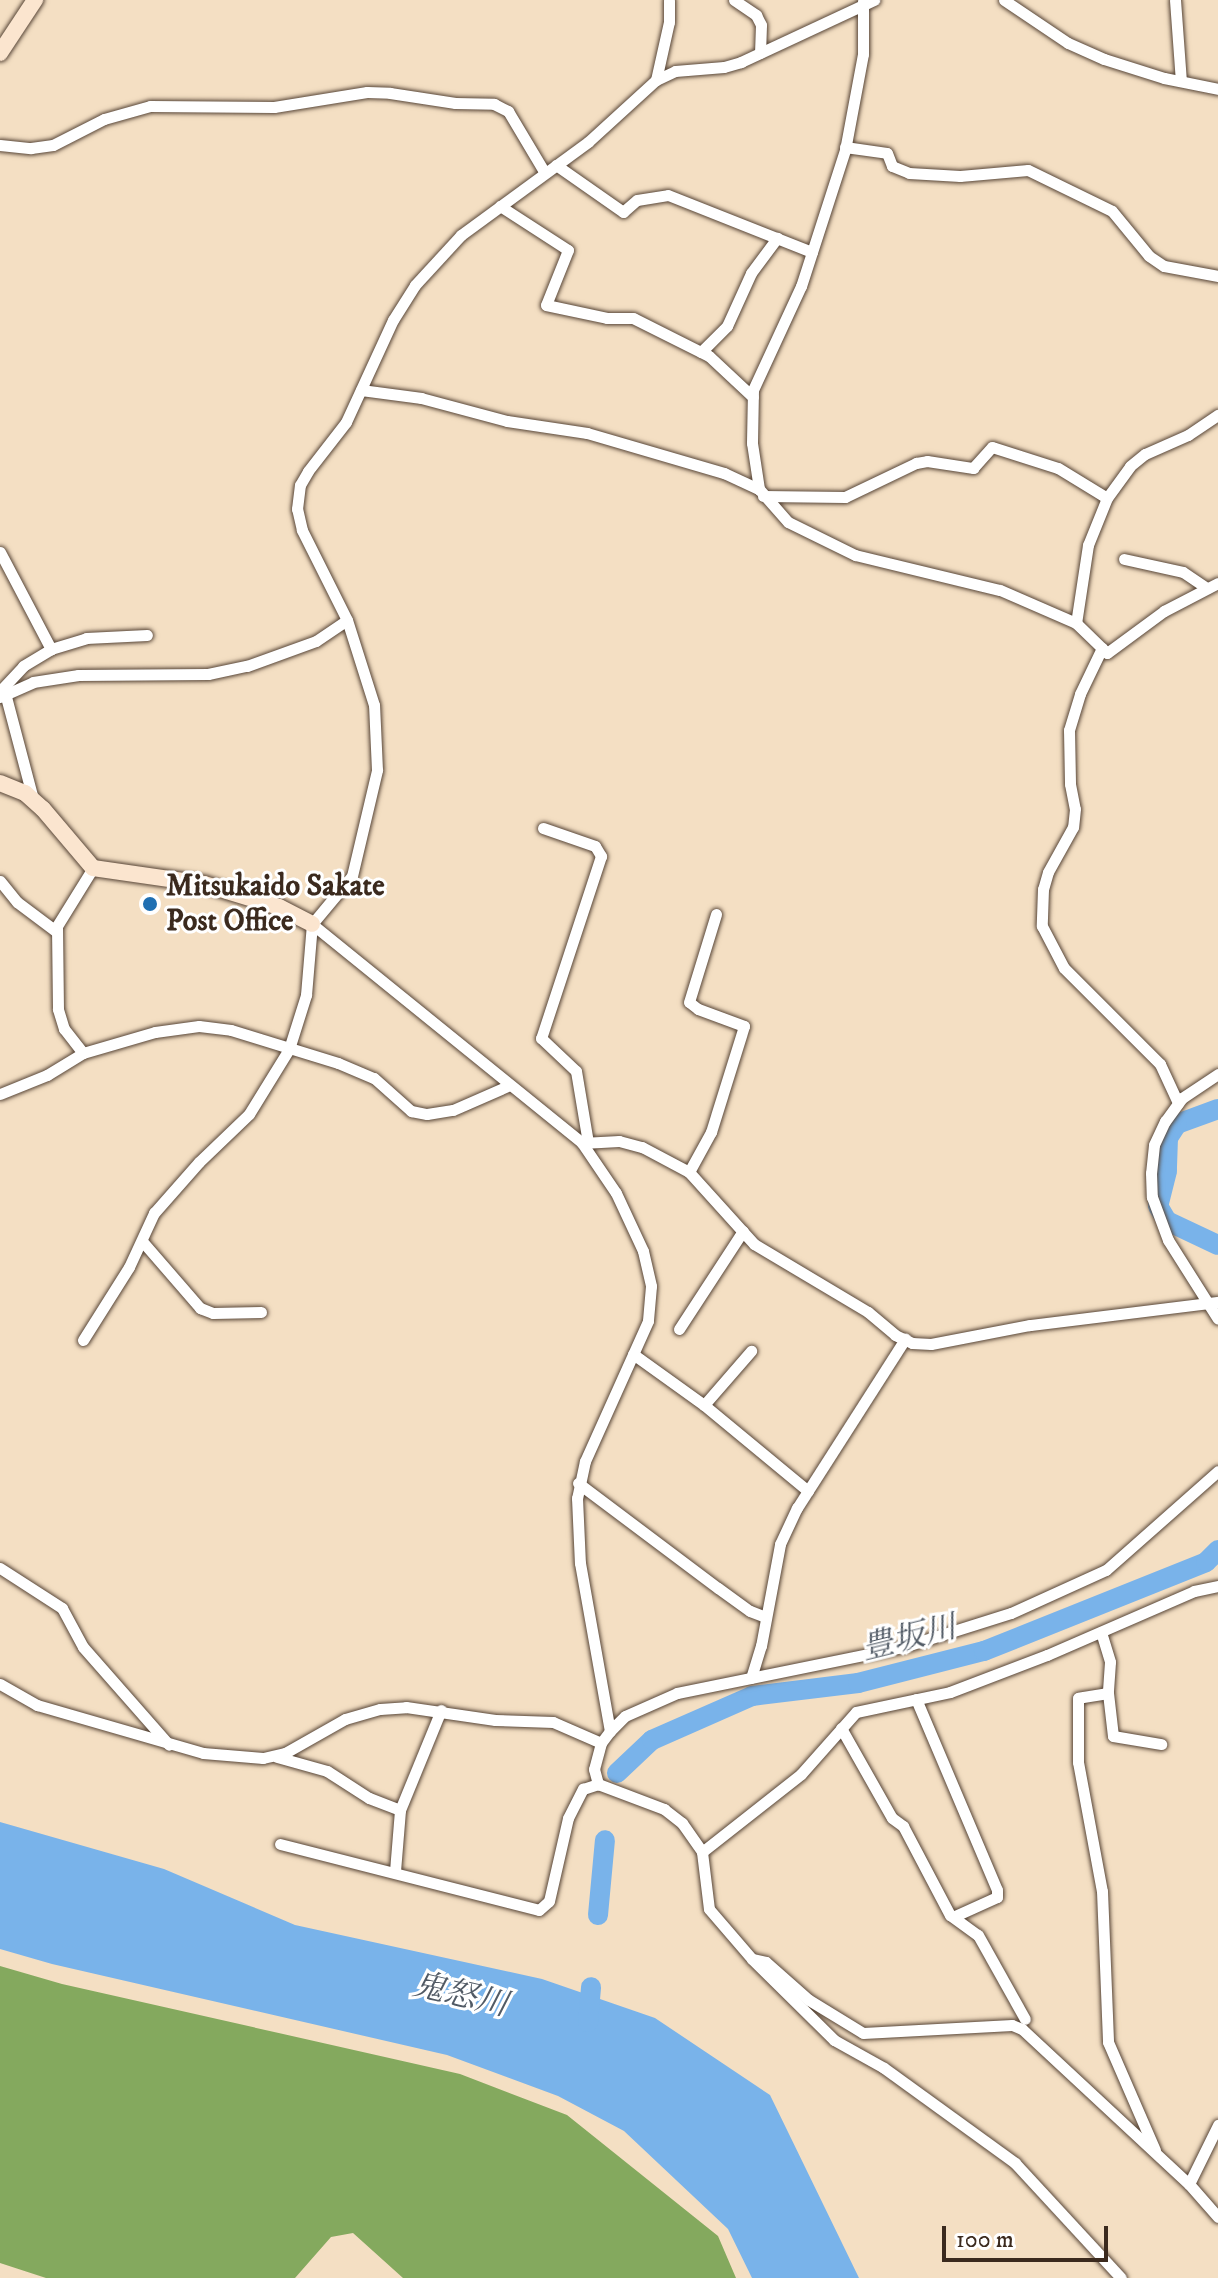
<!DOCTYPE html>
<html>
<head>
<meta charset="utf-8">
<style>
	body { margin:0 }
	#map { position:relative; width:1218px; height:2278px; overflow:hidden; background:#f4dfc3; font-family:"IM FELL DW Pica","Noto Serif JP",serif }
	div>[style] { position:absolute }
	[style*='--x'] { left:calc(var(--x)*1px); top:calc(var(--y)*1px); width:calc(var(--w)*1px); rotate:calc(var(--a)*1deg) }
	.forest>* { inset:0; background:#84a95e }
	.water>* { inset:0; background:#79b3ea }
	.river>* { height:20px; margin:-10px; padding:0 10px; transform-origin:10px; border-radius:10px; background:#79b3ea }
	.roads { filter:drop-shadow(0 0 2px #574537) drop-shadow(0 0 2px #574537) }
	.street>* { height:11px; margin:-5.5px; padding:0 5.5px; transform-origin:5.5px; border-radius:5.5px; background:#fff }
	.secondary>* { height:16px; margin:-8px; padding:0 8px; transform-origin:8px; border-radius:8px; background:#fbe5cf }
	.dots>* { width:22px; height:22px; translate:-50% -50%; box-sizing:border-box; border:4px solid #fff; border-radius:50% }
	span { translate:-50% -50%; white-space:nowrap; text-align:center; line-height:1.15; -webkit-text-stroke:6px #fff; paint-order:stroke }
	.poi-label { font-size:30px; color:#3b2a1e; font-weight:700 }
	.left { translate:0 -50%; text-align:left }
	.water-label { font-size:32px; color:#515a65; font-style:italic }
	.scale { position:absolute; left:942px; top:2226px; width:166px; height:36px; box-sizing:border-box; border:4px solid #3b2a1e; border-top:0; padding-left:10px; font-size:24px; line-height:28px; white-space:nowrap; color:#3b2a1e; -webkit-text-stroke:6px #fff; paint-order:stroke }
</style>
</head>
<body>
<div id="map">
	<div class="forest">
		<i style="clip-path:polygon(0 1966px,62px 1984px,460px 2074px,567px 2115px,718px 2236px,736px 2278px,403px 2278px,353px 2233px,331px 2237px,295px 2278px,46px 2278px,0 2263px)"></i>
	</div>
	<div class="water">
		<i style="clip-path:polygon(0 1822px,164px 1869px,295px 1925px,542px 1979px,655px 2018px,770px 2095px,859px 2278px,752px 2278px,728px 2229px,624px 2131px,558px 2096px,447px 2055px,52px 1964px,0 1949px)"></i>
	</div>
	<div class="river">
		<i style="--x:1218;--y:1109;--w:44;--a:159.9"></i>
		<i style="--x:1177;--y:1124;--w:17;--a:123"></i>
		<i style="--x:1168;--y:1138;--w:33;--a:92"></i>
		<i style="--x:1167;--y:1171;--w:36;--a:104"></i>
		<i style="--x:1158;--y:1206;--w:17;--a:59"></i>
		<i style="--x:1167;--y:1221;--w:56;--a:25.2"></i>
		<i style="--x:617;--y:1773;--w:48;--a:-43.3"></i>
		<i style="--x:652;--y:1740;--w:109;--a:-23.7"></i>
		<i style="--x:752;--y:1696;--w:107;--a:-7"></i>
		<i style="--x:858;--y:1683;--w:130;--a:-14.3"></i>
		<i style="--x:984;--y:1651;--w:239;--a:-21.8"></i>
		<i style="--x:1206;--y:1562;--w:17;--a:-45"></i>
		<i style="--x:598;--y:1915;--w:75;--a:-84.7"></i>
		<i style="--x:588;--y:2022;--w:35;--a:-85"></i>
	</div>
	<div class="roads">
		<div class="street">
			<i style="--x:734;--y:0;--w:27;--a:34"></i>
			<i style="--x:756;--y:15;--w:11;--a:63"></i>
			<i style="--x:761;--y:25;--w:28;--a:92"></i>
			<i style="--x:1004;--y:0;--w:77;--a:33.9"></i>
			<i style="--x:1068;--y:43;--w:39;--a:24"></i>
			<i style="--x:1104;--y:59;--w:63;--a:17.6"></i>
			<i style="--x:1164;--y:78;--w:55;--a:11.5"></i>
			<i style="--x:1175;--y:0;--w:81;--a:85.8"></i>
			<i style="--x:863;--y:1;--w:53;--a:90"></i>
			<i style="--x:863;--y:54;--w:98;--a:100.6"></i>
			<i style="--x:845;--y:150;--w:143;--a:107.9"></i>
			<i style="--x:801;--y:286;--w:115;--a:114.8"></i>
			<i style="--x:753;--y:390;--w:53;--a:91.1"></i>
			<i style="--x:752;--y:443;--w:47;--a:81.3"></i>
			<i style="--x:759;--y:489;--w:44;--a:48.7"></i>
			<i style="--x:788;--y:522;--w:75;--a:26.2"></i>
			<i style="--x:855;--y:555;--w:149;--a:13.6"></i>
			<i style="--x:1000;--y:590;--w:83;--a:23.5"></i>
			<i style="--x:656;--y:80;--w:59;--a:-77.4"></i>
			<i style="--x:669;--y:22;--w:22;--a:-90"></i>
			<i style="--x:0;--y:145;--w:31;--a:6"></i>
			<i style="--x:31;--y:148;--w:22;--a:-8"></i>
			<i style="--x:53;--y:145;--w:57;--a:-27"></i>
			<i style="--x:104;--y:119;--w:48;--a:-15.8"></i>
			<i style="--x:150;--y:106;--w:124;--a:0.5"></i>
			<i style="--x:274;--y:107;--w:94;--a:-9.2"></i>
			<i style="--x:367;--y:92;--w:23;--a:2"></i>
			<i style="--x:390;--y:93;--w:66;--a:8.7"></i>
			<i style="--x:455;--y:103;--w:39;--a:1"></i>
			<i style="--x:494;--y:104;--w:16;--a:27"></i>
			<i style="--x:508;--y:111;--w:72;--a:59.2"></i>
			<i style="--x:845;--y:147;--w:42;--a:8.1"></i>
			<i style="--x:887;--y:153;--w:14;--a:69"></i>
			<i style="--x:892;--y:166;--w:18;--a:22"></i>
			<i style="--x:909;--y:173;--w:51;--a:3.4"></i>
			<i style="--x:960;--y:176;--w:68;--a:-5"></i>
			<i style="--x:1028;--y:170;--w:93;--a:26"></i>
			<i style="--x:1112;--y:211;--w:58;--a:50.6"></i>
			<i style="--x:1149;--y:256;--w:18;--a:34"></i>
			<i style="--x:1164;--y:266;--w:55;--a:10.5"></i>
			<i style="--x:556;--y:165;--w:82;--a:35"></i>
			<i style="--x:623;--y:212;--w:18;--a:-41"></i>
			<i style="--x:637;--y:200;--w:31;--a:-9"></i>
			<i style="--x:668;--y:195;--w:155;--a:21.6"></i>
			<i style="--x:500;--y:206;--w:81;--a:32.9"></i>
			<i style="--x:568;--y:250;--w:59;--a:111.8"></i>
			<i style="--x:546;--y:305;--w:62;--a:12"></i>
			<i style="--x:607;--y:318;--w:26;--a:0"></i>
			<i style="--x:633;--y:318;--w:85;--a:26.6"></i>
			<i style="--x:709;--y:356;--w:60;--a:43"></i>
			<i style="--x:701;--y:352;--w:37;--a:-45"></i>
			<i style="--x:727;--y:326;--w:58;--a:-65.6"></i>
			<i style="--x:751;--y:273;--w:44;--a:-53.4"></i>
			<i style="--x:361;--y:390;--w:61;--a:7.6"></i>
			<i style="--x:421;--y:398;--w:89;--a:15"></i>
			<i style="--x:507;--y:421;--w:81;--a:8.5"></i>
			<i style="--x:587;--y:433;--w:143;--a:16.3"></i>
			<i style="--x:724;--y:473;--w:38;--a:25"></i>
			<i style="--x:763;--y:496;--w:82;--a:0.7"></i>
			<i style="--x:845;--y:497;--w:79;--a:-25.6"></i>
			<i style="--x:916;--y:463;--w:11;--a:-10"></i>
			<i style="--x:927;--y:461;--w:47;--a:8.7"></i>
			<i style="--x:973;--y:468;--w:28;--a:-48"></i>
			<i style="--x:992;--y:447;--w:69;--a:17.7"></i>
			<i style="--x:1058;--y:468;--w:57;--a:31.5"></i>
			<i style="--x:1107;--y:498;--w:51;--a:112"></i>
			<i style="--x:1088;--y:545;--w:79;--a:98.7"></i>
			<i style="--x:1076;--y:623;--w:43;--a:44.1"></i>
			<i style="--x:1107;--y:653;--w:71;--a:-36.4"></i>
			<i style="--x:1164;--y:611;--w:61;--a:-27.4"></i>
			<i style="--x:1107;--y:498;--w:39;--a:-54"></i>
			<i style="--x:1130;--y:466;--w:19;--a:-39"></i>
			<i style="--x:1145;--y:454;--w:47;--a:-23.8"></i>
			<i style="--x:1188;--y:435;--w:36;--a:-34"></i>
			<i style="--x:0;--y:552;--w:110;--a:62.3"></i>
			<i style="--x:1124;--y:559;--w:60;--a:12.4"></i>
			<i style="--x:1183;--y:572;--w:29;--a:34"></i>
			<i style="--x:1102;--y:648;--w:51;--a:115.6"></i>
			<i style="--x:1080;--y:694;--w:38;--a:107"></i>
			<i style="--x:1069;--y:730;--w:54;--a:88.9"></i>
			<i style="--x:1070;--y:784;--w:25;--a:79"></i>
			<i style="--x:1075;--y:809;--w:18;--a:96"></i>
			<i style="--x:1073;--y:827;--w:51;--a:119.1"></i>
			<i style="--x:1048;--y:872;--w:18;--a:106"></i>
			<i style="--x:1043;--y:889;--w:37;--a:92"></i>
			<i style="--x:1042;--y:926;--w:47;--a:62.4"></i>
			<i style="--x:1064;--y:968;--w:136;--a:45"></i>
			<i style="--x:1160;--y:1064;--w:43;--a:65.2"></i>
			<i style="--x:0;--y:691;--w:34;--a:-47"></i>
			<i style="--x:23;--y:666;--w:33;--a:-31"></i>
			<i style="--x:51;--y:649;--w:37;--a:-17"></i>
			<i style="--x:86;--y:638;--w:61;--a:-2.8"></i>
			<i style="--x:5;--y:693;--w:110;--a:75.2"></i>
			<i style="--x:0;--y:697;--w:36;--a:-24"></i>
			<i style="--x:33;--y:682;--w:46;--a:-8.8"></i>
			<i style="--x:78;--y:675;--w:130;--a:-0.4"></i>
			<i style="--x:208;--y:674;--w:40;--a:-12"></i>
			<i style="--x:247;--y:666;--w:73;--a:-19.9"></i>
			<i style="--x:316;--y:641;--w:37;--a:-34"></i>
			<i style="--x:543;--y:828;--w:55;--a:19.1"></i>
			<i style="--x:595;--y:846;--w:12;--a:59"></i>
			<i style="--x:601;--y:856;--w:192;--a:108.2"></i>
			<i style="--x:541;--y:1038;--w:48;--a:43.3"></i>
			<i style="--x:576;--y:1071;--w:73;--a:80.5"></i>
			<i style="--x:0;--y:881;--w:27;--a:51"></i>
			<i style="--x:17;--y:902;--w:50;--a:36.9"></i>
			<i style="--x:312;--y:924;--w:348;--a:39"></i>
			<i style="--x:582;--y:1143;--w:60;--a:55.8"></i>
			<i style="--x:616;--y:1193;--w:64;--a:65"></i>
			<i style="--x:643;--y:1251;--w:36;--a:77"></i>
			<i style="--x:651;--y:1286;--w:35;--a:95"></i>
			<i style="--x:648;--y:1321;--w:154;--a:114.2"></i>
			<i style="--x:585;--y:1461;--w:38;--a:102"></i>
			<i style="--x:577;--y:1498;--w:65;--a:87.4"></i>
			<i style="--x:580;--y:1563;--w:171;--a:79.9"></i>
			<i style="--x:610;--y:1731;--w:15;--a:127"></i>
			<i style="--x:601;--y:1743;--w:27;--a:105"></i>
			<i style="--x:594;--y:1769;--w:16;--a:75"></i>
			<i style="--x:598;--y:1784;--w:71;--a:20.7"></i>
			<i style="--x:664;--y:1809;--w:23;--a:38"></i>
			<i style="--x:682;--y:1823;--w:35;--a:55"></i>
			<i style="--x:702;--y:1852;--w:57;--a:83"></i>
			<i style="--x:709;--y:1909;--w:66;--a:49.3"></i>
			<i style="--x:752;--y:1959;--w:115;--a:44.6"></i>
			<i style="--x:834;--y:2040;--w:57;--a:29.2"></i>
			<i style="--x:884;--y:2068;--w:162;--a:35.9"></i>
			<i style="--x:1015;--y:2163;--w:156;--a:47.3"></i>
			<i style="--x:83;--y:1053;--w:31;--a:-128"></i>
			<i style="--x:64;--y:1029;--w:21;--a:-107"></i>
			<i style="--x:58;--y:1009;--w:83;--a:-90.7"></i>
			<i style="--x:57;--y:926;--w:68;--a:-58.2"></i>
			<i style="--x:1218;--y:1074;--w:43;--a:146.3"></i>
			<i style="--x:1182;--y:1098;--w:29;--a:126"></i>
			<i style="--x:1165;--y:1121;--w:26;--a:115"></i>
			<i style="--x:1154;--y:1145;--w:28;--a:96"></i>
			<i style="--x:1151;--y:1173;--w:24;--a:88"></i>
			<i style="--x:1152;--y:1197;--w:46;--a:69.6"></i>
			<i style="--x:1168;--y:1240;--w:93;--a:57.7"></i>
			<i style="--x:0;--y:1094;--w:51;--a:-22"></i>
			<i style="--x:47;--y:1075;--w:42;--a:-31.4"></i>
			<i style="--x:83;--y:1053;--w:75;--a:-16.3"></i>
			<i style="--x:155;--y:1032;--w:44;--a:-7.8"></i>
			<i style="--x:199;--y:1026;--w:32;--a:7"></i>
			<i style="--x:231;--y:1030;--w:112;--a:17.1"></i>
			<i style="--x:338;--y:1063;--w:39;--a:23"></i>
			<i style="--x:374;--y:1078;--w:50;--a:41.7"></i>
			<i style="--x:411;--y:1111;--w:16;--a:11"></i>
			<i style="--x:427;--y:1114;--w:26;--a:-9"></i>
			<i style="--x:453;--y:1110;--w:62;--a:-23.7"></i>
			<i style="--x:582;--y:1143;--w:37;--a:-3"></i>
			<i style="--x:619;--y:1141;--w:24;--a:15"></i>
			<i style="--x:642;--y:1147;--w:53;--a:28"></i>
			<i style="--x:689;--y:1172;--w:97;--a:47.9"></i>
			<i style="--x:754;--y:1244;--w:133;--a:30.8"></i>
			<i style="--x:868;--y:1312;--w:35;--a:40"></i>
			<i style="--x:895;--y:1335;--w:19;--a:25"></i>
			<i style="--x:912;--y:1343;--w:19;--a:3"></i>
			<i style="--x:931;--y:1344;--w:101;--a:-10.9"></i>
			<i style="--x:1030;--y:1325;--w:189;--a:-7"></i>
			<i style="--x:689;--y:1172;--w:46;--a:-61.2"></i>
			<i style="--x:711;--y:1132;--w:111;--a:-72.7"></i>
			<i style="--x:744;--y:1026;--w:49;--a:-159.7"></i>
			<i style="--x:698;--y:1009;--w:11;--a:-142"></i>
			<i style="--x:689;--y:1002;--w:92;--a:-72.9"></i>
			<i style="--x:142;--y:1241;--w:89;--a:49.1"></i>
			<i style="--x:200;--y:1308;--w:14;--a:21"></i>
			<i style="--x:213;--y:1313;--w:48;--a:-1.2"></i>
			<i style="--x:679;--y:1329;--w:117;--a:-56.9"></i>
			<i style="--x:83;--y:1340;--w:86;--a:-57.8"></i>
			<i style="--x:129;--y:1267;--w:60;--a:-65.2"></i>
			<i style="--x:154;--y:1213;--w:68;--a:-48.6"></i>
			<i style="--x:199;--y:1162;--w:69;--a:-43.8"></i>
			<i style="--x:249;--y:1114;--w:76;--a:-58.4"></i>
			<i style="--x:289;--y:1049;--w:57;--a:-72.5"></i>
			<i style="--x:306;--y:995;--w:71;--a:-85.2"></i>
			<i style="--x:312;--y:924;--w:62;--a:-50.2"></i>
			<i style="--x:352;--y:876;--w:109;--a:-76.7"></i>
			<i style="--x:377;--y:770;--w:65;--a:-92.6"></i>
			<i style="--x:374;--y:705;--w:89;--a:-107.6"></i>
			<i style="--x:347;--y:620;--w:101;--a:-116.6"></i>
			<i style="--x:302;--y:530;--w:22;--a:-103"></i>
			<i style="--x:297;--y:509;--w:24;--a:-83"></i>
			<i style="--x:300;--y:485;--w:16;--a:-60"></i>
			<i style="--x:308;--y:471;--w:62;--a:-52.2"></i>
			<i style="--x:346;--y:422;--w:112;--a:-65.3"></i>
			<i style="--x:393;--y:320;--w:41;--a:-57.8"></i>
			<i style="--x:415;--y:285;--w:68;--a:-47.4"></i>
			<i style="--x:461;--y:235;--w:157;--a:-36.2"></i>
			<i style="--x:588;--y:142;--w:92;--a:-42.4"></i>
			<i style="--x:656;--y:80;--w:21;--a:-25"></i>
			<i style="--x:675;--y:71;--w:49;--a:-4.7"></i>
			<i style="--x:724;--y:67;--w:18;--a:-16"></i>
			<i style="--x:741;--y:62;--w:147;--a:-25"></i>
			<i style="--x:633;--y:1354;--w:87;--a:35.7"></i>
			<i style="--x:704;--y:1405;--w:72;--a:-49"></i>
			<i style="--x:704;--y:1405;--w:135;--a:39.6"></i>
			<i style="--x:578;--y:1483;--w:175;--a:36.9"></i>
			<i style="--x:718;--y:1588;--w:39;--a:36"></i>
			<i style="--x:750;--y:1611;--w:17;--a:21"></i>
			<i style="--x:0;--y:1568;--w:74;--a:32.8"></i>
			<i style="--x:62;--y:1608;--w:44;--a:61.7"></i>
			<i style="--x:83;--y:1647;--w:130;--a:48.7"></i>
			<i style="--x:1101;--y:1632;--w:31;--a:73"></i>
			<i style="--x:1110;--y:1662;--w:31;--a:94"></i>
			<i style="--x:1108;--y:1693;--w:43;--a:83.4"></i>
			<i style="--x:1113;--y:1736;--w:49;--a:9.5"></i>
			<i style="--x:751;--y:1678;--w:34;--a:-73"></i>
			<i style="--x:761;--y:1646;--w:104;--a:-79.4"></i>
			<i style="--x:780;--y:1544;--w:40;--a:-65"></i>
			<i style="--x:797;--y:1508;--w:201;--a:-57.4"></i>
			<i style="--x:0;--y:1684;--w:43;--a:29.6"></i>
			<i style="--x:37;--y:1705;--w:173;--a:16.1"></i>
			<i style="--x:203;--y:1753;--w:60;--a:4.8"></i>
			<i style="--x:263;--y:1758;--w:23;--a:-13"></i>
			<i style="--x:285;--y:1753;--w:69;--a:-29.5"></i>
			<i style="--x:345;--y:1719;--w:36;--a:-16"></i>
			<i style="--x:380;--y:1709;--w:26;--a:-4"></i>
			<i style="--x:406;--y:1707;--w:90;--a:8.3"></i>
			<i style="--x:495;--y:1720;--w:58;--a:2"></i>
			<i style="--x:553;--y:1722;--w:52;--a:23.6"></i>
			<i style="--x:1108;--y:1693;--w:30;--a:171"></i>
			<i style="--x:1078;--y:1698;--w:64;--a:90"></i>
			<i style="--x:1078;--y:1762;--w:131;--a:79.5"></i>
			<i style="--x:1102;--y:1891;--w:151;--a:87.7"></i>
			<i style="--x:1108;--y:2042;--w:118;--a:66.5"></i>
			<i style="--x:916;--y:1699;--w:207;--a:67"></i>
			<i style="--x:997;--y:1890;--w:7;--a:90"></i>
			<i style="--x:997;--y:1897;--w:48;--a:155.6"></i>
			<i style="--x:841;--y:1728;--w:103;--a:60.5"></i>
			<i style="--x:892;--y:1818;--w:14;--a:36"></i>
			<i style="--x:903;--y:1826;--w:101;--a:62.2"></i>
			<i style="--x:950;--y:1915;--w:34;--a:36"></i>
			<i style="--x:978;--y:1935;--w:96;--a:60.8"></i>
			<i style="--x:610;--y:1731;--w:21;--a:-45"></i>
			<i style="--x:625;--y:1716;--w:57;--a:-23.9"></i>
			<i style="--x:677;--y:1693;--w:231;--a:-11.5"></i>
			<i style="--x:903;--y:1647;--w:113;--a:-17.5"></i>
			<i style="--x:1011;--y:1613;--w:104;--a:-24.4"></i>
			<i style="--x:1106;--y:1570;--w:149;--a:-41.5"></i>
			<i style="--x:277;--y:1757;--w:52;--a:15.6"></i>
			<i style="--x:327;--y:1771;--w:50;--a:32.7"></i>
			<i style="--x:369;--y:1798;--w:33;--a:21"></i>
			<i style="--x:280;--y:1844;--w:267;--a:14.3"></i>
			<i style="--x:539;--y:1910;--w:13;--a:-42"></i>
			<i style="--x:549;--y:1901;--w:85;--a:-77.1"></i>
			<i style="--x:568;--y:1818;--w:33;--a:-63"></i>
			<i style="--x:583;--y:1789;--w:16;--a:-18"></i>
			<i style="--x:702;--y:1852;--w:126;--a:-38.2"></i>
			<i style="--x:801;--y:1774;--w:83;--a:-48.4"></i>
			<i style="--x:856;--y:1712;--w:96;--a:-12"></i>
			<i style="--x:950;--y:1692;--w:104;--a:-20.9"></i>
			<i style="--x:1047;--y:1655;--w:160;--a:-23.5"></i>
			<i style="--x:1194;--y:1591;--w:25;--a:-12"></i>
			<i style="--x:395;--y:1871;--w:61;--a:-85.3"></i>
			<i style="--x:400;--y:1810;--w:108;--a:-67.7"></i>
			<i style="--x:752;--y:1959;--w:14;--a:12"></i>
			<i style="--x:766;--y:1962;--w:57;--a:41.5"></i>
			<i style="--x:809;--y:2000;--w:63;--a:31.4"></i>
			<i style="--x:863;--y:2033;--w:149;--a:-3.1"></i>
			<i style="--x:1012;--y:2025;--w:11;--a:22"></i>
			<i style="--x:1022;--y:2029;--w:228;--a:42.9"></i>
			<i style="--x:1189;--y:2184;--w:44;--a:48.7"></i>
			<i style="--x:1189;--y:2184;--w:66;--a:-63.8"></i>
		</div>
		<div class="secondary">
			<i style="--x:0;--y:53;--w:64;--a:-56.6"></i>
			<i style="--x:0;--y:783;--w:27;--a:22"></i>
			<i style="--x:25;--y:793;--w:24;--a:42"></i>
			<i style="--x:43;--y:809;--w:77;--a:49.7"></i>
			<i style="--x:93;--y:868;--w:112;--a:8.2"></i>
			<i style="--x:204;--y:884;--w:78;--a:17"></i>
			<i style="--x:279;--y:907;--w:37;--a:27"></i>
		</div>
	</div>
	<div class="dots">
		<i style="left:150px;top:904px;background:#1f6fb2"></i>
	</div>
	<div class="poi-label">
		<span class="left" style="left:166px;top:904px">Mitsukaido Sakate<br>Post Office</span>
	</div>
	<div class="water-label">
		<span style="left:909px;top:1639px;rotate:-14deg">豊坂川</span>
		<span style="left:460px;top:1996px;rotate:13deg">鬼怒川</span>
	</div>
	<div class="scale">100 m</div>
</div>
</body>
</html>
